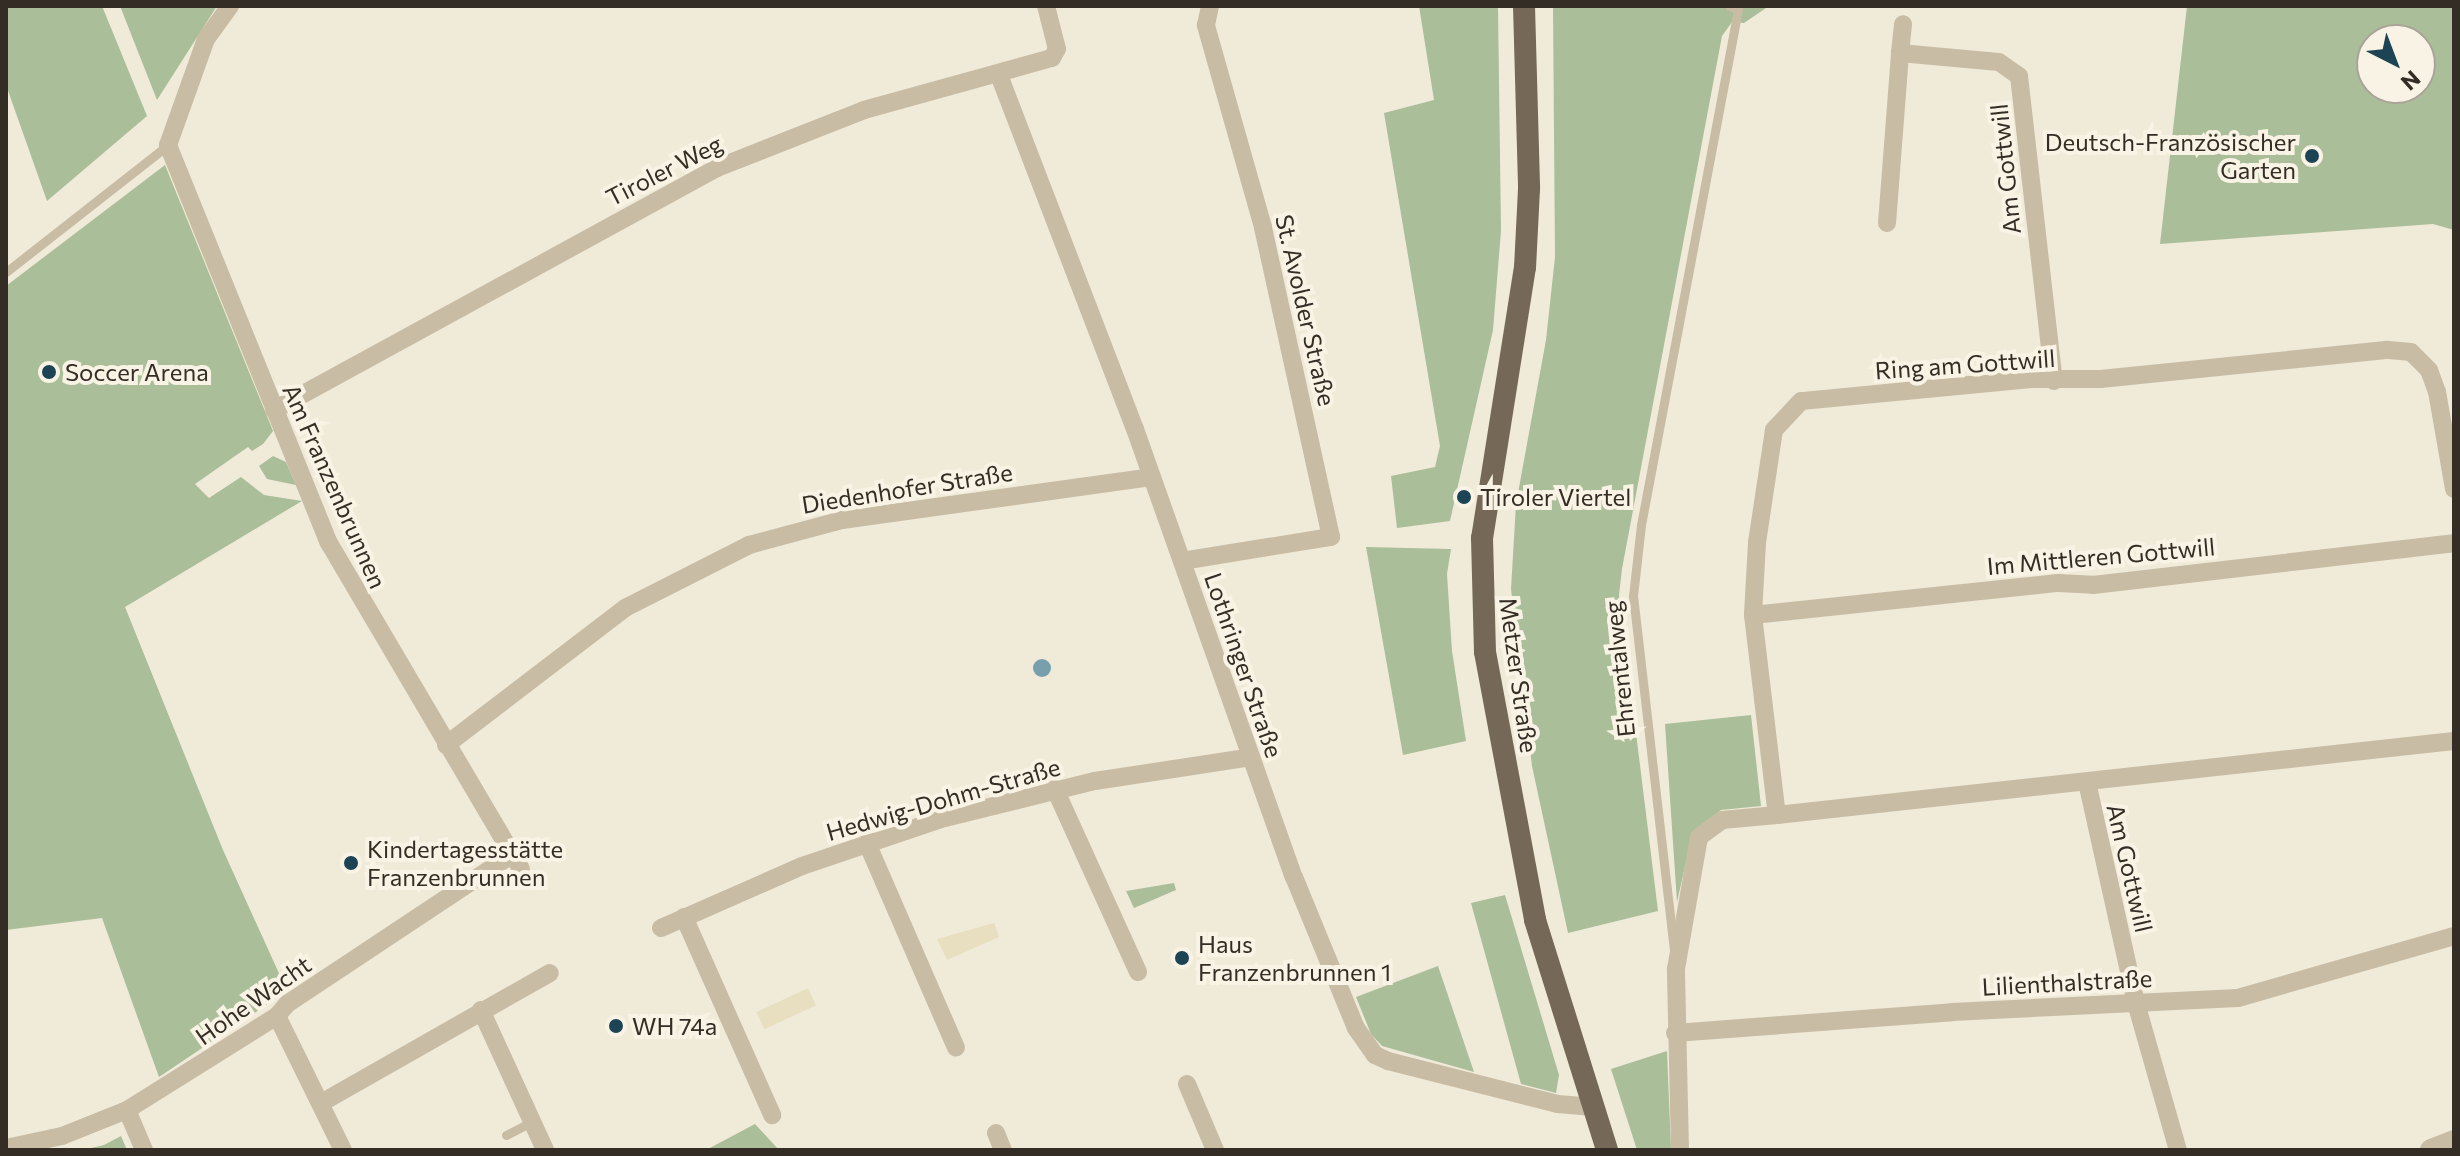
<!DOCTYPE html>
<html>
<head>
<meta charset="utf-8">
<style>
	body { margin:0 }
	#map { position:relative; width:2460px; height:1156px; overflow:hidden; background:#f0ead9; font-family:Commissioner,sans-serif }
	div>[style] { position:absolute }
	[style*='--x'] { left:calc(var(--x)*1px); top:calc(var(--y)*1px); width:calc(var(--w)*1px); rotate:calc(var(--a)*1deg) }
	.green>* { inset:0; background:#aabe99 }
	.plaza>* { inset:0; background:#e8dfc0; transform-origin:0 0 }
	.water>* { inset:0; background:#789fac }
	.round { border-radius:50% }
	.service>* { height:9px; margin:-4.5px; padding:0 4.5px; transform-origin:4.5px; border-radius:4.5px; background:#c8bca5 }
	.minor>* { height:18px; margin:-9px; padding:0 9px; transform-origin:9px; border-radius:9px; background:#c8bca5 }
	.tertiary>* { height:22px; margin:-11px; padding:0 11px; transform-origin:11px; border-radius:11px; background:#c8bca5 }
	.primary>* { height:22px; margin:-11px; padding:0 11px; transform-origin:11px; border-radius:11px; background:#756857 }
	.dots>* { width:22px; height:22px; translate:-50% -50%; box-sizing:border-box; border:4px solid #f8f3e4; border-radius:50% }
	span { translate:-50% -50%; white-space:nowrap; text-align:center; line-height:1.15; -webkit-text-stroke:8px #f8f3e4; paint-order:stroke }
	.poi-label { font-size:24px; color:#342d26 }
	.right { translate:-100% -50%; text-align:right }
	.left { translate:0 -50%; text-align:left }
	.street-label { font-size:24px; color:#342d26 }
	.frame { position:absolute; inset:0; border:8px solid #342d26; pointer-events:none }
	.north { position:absolute; left:2356px; top:24px; width:80px; height:80px; box-sizing:border-box; background:#f8f3e4; border:2px solid #aaa498; border-radius:50%; rotate:138deg; font-size:22px; font-weight:700; line-height:32px; text-align:center; color:#342d26 }
	.north::after { content:''; display:block; margin:auto; width:28px; height:36px; background:#1d4454; clip-path:polygon(50% 0,100% 100%,50% 72%,0 100%) }
</style>
</head>
<body>
<div id="map">
	<div class="green">
		<i style="clip-path:polygon(6px 6px,102px 6px,147px 116px,47px 201px,6px 85px)"></i>
		<i style="clip-path:polygon(120px 6px,217px 6px,157px 100px)"></i>
		<i style="clip-path:polygon(1419px 6px,1498px 6px,1501px 231px,1493px 330px,1450px 521px,1397px 528px,1391px 476px,1435px 467px,1440px 446px,1384px 113px,1434px 100px)"></i>
		<i style="clip-path:polygon(1553px 6px,1769px 6px,1744px 23px,1732px 22px,1722px 36px,1622px 569px,1619px 595px,1658px 911px,1568px 933px,1532px 766px,1511px 589px,1516px 504px,1546px 340px,1555px 257px)"></i>
		<i style="clip-path:polygon(evenodd,2187px 6px,2454px 6px,2454px 230px,2433px 224px,2160px 244px,2187px 6px,2372px 40px,2420px 40px,2420px 88px,2372px 88px,2372px 40px)"></i>
		<i style="clip-path:polygon(165px 165px,273px 431px,263px 444px,252px 451px,248px 447px,195px 484px,209px 498px,241px 477px,264px 495px,302px 501px,125px 607px,223px 850px,287px 991px,159px 1077px,102px 918px,6px 930px,6px 286px)"></i>
		<i style="clip-path:polygon(273px 456px,286px 462px,296px 485px,267px 479px,259px 466px)"></i>
		<i style="clip-path:polygon(1366px 547px,1451px 549px,1447px 574px,1452px 651px,1466px 741px,1403px 755px)"></i>
		<i style="clip-path:polygon(1751px 715px,1761px 806px,1721px 810px,1693px 831px,1677px 902px,1665px 724px)"></i>
		<i style="clip-path:polygon(1174px 883px,1176px 890px,1134px 908px,1126px 891px)"></i>
		<i style="clip-path:polygon(1505px 895px,1559px 1075px,1556px 1093px,1521px 1084px,1471px 903px)"></i>
		<i style="clip-path:polygon(1438px 966px,1474px 1072px,1382px 1046px,1371px 1034px,1356px 997px)"></i>
		<i style="clip-path:polygon(1667px 1051px,1671px 1150px,1637px 1150px,1611px 1069px)"></i>
		<i style="clip-path:polygon(755px 1124px,779px 1150px,788px 1150px,706px 1150px)"></i>
		<i style="clip-path:polygon(121px 1136px,127px 1150px,83px 1150px,104px 1145px)"></i>
	</div>
	<div class="plaza">
		<i style="clip-path:polygon(994px 923px,999px 937px,947px 960px,937px 939px)"></i>
		<i style="left:808px;top:988px;width:19px;height:57px;rotate:65deg"></i>
	</div>
	<div class="water">
		<i class="round" style="left:1033px;top:659px;width:18px;height:18px"></i>
	</div>
	<div class="service">
		<i style="--x:6;--y:272;--w:206;--a:-38.1"></i>
		<i style="--x:1674;--y:950;--w:356;--a:-96.6"></i>
		<i style="--x:1633;--y:596;--w:71;--a:-83.6"></i>
		<i style="--x:1641;--y:525;--w:525;--a:-79.35"></i>
		<i style="--x:1738;--y:9;--w:9;--a:-162"></i>
		<i style="--x:506;--y:1135;--w:29;--a:-27"></i>
	</div>
	<div class="minor">
		<i style="--x:230;--y:6;--w:41;--a:126"></i>
		<i style="--x:206;--y:39;--w:113;--a:109.7"></i>
		<i style="--x:168;--y:145;--w:429;--a:68"></i>
		<i style="--x:329;--y:543;--w:378;--a:59.5"></i>
		<i style="--x:1900;--y:53;--w:29;--a:-84"></i>
		<i style="--x:999;--y:75;--w:379;--a:69"></i>
		<i style="--x:1135;--y:429;--w:475;--a:70.5"></i>
		<i style="--x:1294;--y:877;--w:163;--a:67.7"></i>
		<i style="--x:1356;--y:1028;--w:33;--a:55"></i>
		<i style="--x:1375;--y:1055;--w:14;--a:25"></i>
		<i style="--x:1388;--y:1061;--w:175;--a:14.2"></i>
		<i style="--x:1558;--y:1104;--w:35;--a:5"></i>
		<i style="--x:1887;--y:223;--w:170;--a:-85.6"></i>
		<i style="--x:1900;--y:53;--w:99;--a:5.2"></i>
		<i style="--x:1999;--y:62;--w:24;--a:35"></i>
		<i style="--x:2019;--y:76;--w:307;--a:83.5"></i>
		<i style="--x:274;--y:410;--w:505;--a:-28.65"></i>
		<i style="--x:717;--y:168;--w:158;--a:-21.5"></i>
		<i style="--x:864;--y:110;--w:195;--a:-15.5"></i>
		<i style="--x:1052;--y:58;--w:10;--a:-61"></i>
		<i style="--x:1057;--y:49;--w:44;--a:-104.3"></i>
		<i style="--x:2454;--y:489;--w:98;--a:-99.9"></i>
		<i style="--x:2437;--y:392;--w:23;--a:-110"></i>
		<i style="--x:2429;--y:370;--w:25;--a:-135"></i>
		<i style="--x:2411;--y:352;--w:25;--a:-175"></i>
		<i style="--x:2386;--y:350;--w:287;--a:174.2"></i>
		<i style="--x:2100;--y:379;--w:69;--a:180"></i>
		<i style="--x:2031;--y:379;--w:231;--a:174.5"></i>
		<i style="--x:1801;--y:401;--w:40;--a:133"></i>
		<i style="--x:1774;--y:430;--w:114;--a:98.6"></i>
		<i style="--x:1757;--y:543;--w:72;--a:93.2"></i>
		<i style="--x:1753;--y:615;--w:201;--a:83.2"></i>
		<i style="--x:1777;--y:815;--w:681;--a:-6.24"></i>
		<i style="--x:1182;--y:561;--w:151;--a:-9.2"></i>
		<i style="--x:1331;--y:537;--w:317;--a:-102.4"></i>
		<i style="--x:1263;--y:227;--w:210;--a:-105.8"></i>
		<i style="--x:1206;--y:25;--w:19;--a:-78"></i>
		<i style="--x:1753;--y:615;--w:307;--a:-6"></i>
		<i style="--x:2058;--y:583;--w:35;--a:3"></i>
		<i style="--x:2093;--y:585;--w:363;--a:-6.6"></i>
		<i style="--x:446;--y:745;--w:225;--a:-37.4"></i>
		<i style="--x:625;--y:608;--w:139;--a:-26.9"></i>
		<i style="--x:749;--y:545;--w:96;--a:-15"></i>
		<i style="--x:842;--y:520;--w:312;--a:-7.9"></i>
		<i style="--x:2087;--y:782;--w:226;--a:77.5"></i>
		<i style="--x:2136;--y:1003;--w:153;--a:74.1"></i>
		<i style="--x:1055;--y:789;--w:201;--a:65.6"></i>
		<i style="--x:867;--y:843;--w:223;--a:66.5"></i>
		<i style="--x:684;--y:917;--w:217;--a:66"></i>
		<i style="--x:661;--y:928;--w:154;--a:-23.7"></i>
		<i style="--x:802;--y:866;--w:151;--a:-18.6"></i>
		<i style="--x:945;--y:818;--w:154;--a:-13.9"></i>
		<i style="--x:1095;--y:781;--w:158;--a:-8.7"></i>
		<i style="--x:481;--y:1010;--w:154;--a:65.4"></i>
		<i style="--x:277;--y:1016;--w:149;--a:63.8"></i>
		<i style="--x:1675;--y:1033;--w:278;--a:-4.3"></i>
		<i style="--x:1952;--y:1012;--w:286;--a:-2.8"></i>
		<i style="--x:2238;--y:998;--w:225;--a:-16"></i>
		<i style="--x:1187;--y:1084;--w:72;--a:67"></i>
		<i style="--x:321;--y:1103;--w:263;--a:-29.6"></i>
		<i style="--x:127;--y:1110;--w:43;--a:67"></i>
		<i style="--x:996;--y:1133;--w:18;--a:68"></i>
		<i style="--x:6;--y:1148;--w:57;--a:-12.1"></i>
		<i style="--x:62;--y:1136;--w:70;--a:-21.8"></i>
		<i style="--x:127;--y:1110;--w:177;--a:-32.1"></i>
		<i style="--x:277;--y:1016;--w:16;--a:-50"></i>
		<i style="--x:287;--y:1004;--w:268;--a:-33.6"></i>
		<i style="--x:1680;--y:1150;--w:181;--a:-91.3"></i>
		<i style="--x:1676;--y:969;--w:134;--a:-80.1"></i>
		<i style="--x:1699;--y:837;--w:29;--a:-36"></i>
		<i style="--x:1722;--y:820;--w:55;--a:-5.2"></i>
	</div>
	<div class="tertiary">
		<i style="--x:2431;--y:1150;--w:25;--a:-21"></i>
	</div>
	<div class="primary">
		<i style="--x:1524;--y:6;--w:183;--a:88.4"></i>
		<i style="--x:1529;--y:189;--w:78;--a:92.9"></i>
		<i style="--x:1525;--y:267;--w:274;--a:99"></i>
		<i style="--x:1482;--y:538;--w:114;--a:88.5"></i>
		<i style="--x:1485;--y:652;--w:273;--a:79.4"></i>
		<i style="--x:1535;--y:920;--w:241;--a:72.6"></i>
	</div>
	<div class="dots">
		<i style="left:2312px;top:156px;background:#1d4454"></i>
		<i style="left:49px;top:372px;background:#1d4454"></i>
		<i style="left:1464px;top:497px;background:#1d4454"></i>
		<i style="left:351px;top:863px;background:#1d4454"></i>
		<i style="left:1182px;top:958px;background:#1d4454"></i>
		<i style="left:616px;top:1026px;background:#1d4454"></i>
	</div>
	<div class="poi-label">
		<span class="right" style="left:2296px;top:156px">Deutsch-Französischer<br>Garten</span>
		<span class="left" style="left:65px;top:372px">Soccer Arena</span>
		<span class="left" style="left:1480px;top:497px">Tiroler Viertel</span>
		<span class="left" style="left:367px;top:863px">Kindertagesstätte<br>Franzenbrunnen</span>
		<span class="left" style="left:1198px;top:958px">Haus<br>Franzenbrunnen 1</span>
		<span class="left" style="left:632px;top:1026px">WH 74a</span>
	</div>
	<div class="street-label">
		<span style="left:2005px;top:169px;rotate:-96deg">Am Gottwill</span>
		<span style="left:664px;top:170px;rotate:-27deg">Tiroler Weg</span>
		<span style="left:1306px;top:310px;rotate:77deg">St. Avolder Straße</span>
		<span style="left:1965px;top:364px;rotate:-4deg">Ring am Gottwill</span>
		<span style="left:335px;top:486px;rotate:66deg">Am Franzenbrunnen</span>
		<span style="left:907px;top:488px;rotate:-9deg">Diedenhofer Straße</span>
		<span style="left:2101px;top:556px;rotate:-5deg">Im Mittleren Gottwill</span>
		<span style="left:1244px;top:665px;rotate:71deg">Lothringer Straße</span>
		<span style="left:1619px;top:669px;rotate:-96deg">Ehrentalweg</span>
		<span style="left:1519px;top:675px;rotate:82deg">Metzer Straße</span>
		<span style="left:943px;top:799px;rotate:-16deg">Hedwig-Dohm-Straße</span>
		<span style="left:2130px;top:868px;rotate:77deg">Am Gottwill</span>
		<span style="left:2067px;top:982px;rotate:-3deg">Lilienthalstraße</span>
		<span style="left:253px;top:1000px;rotate:-35deg">Hohe Wacht</span>
	</div>
	<div class="frame"></div>
	<div class="north">N</div>
</div>
</body>
</html>
